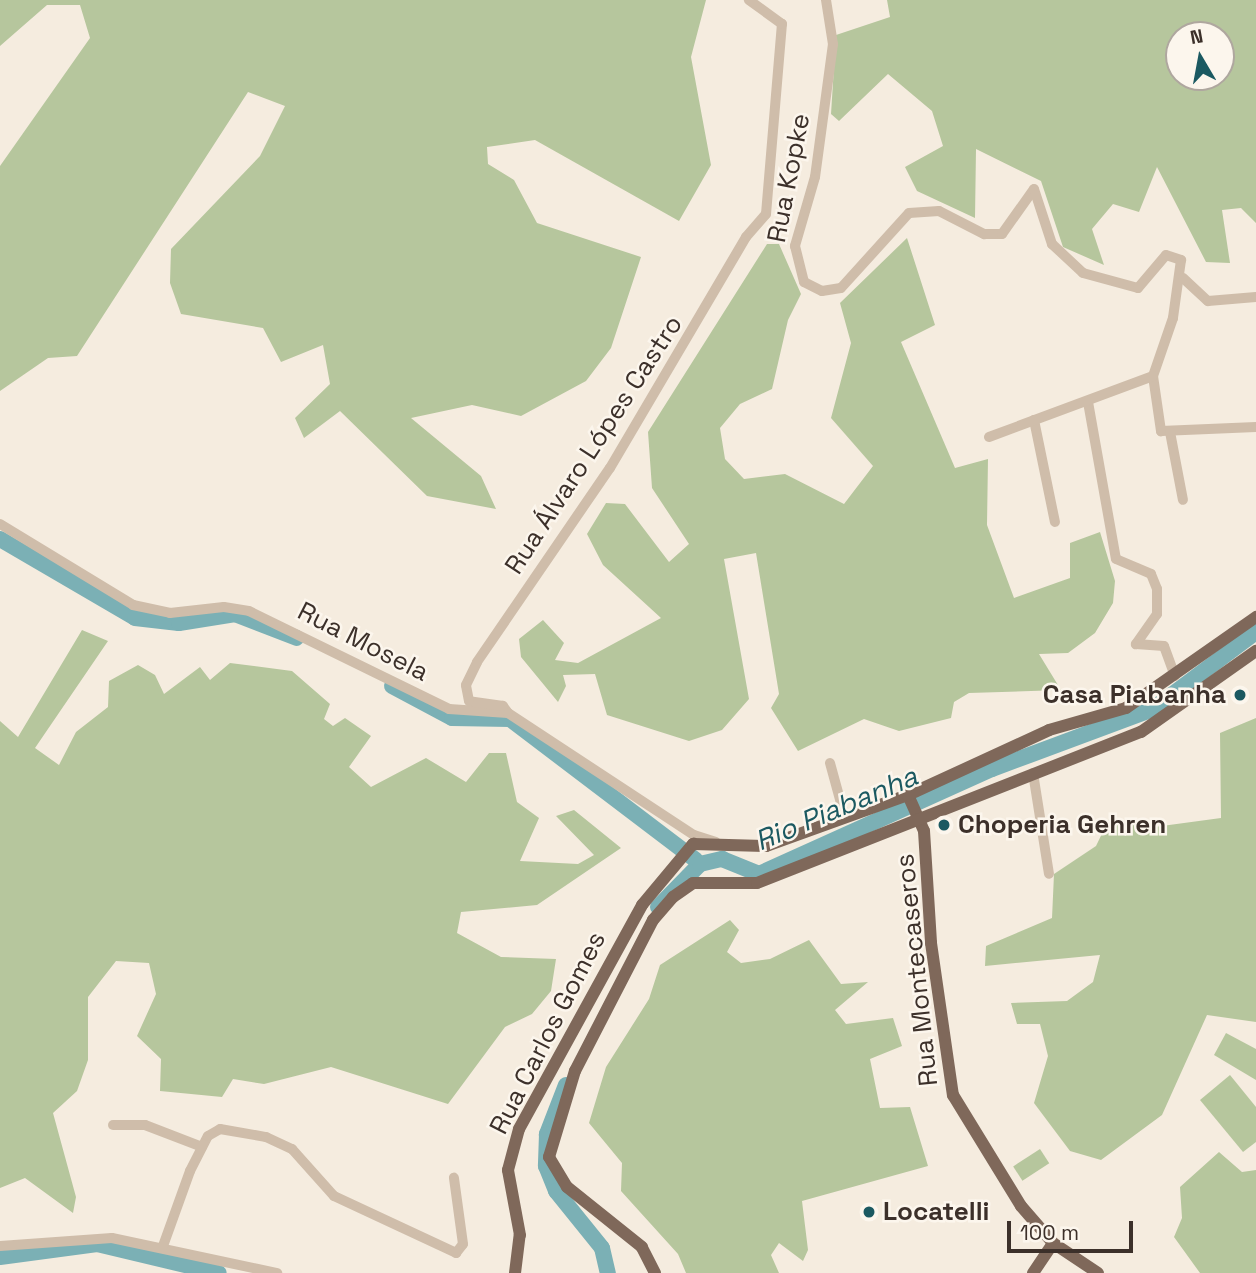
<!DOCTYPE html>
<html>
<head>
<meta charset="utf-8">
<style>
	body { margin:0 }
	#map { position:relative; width:1256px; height:1273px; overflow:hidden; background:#f5ecdf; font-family:"Space Grotesk",sans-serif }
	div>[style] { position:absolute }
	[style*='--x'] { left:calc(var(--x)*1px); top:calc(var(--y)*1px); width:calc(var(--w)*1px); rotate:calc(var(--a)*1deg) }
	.green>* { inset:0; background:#b6c69d; transform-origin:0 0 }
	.river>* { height:16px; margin:-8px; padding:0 8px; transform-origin:8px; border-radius:8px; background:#7bb0b5 }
	.minor>* { height:10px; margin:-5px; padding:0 5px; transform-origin:5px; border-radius:5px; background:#cfbdaa }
	.major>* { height:12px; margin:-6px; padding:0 6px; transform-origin:6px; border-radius:6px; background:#7f685a }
	.dots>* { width:19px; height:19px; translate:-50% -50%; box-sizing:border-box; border:4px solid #fcf6ed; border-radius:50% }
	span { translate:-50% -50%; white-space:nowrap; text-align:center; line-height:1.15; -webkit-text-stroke:5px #fcf6ed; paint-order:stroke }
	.street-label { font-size:26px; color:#3c302a }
	.poi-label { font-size:26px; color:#3c302a; font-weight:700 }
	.right { translate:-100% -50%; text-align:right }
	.left { translate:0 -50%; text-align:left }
	.water-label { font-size:28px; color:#1b5961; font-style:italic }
	.north { position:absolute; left:1165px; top:21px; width:70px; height:70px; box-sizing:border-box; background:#fcf6ed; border:2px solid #afa79f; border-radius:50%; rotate:350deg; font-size:19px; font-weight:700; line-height:28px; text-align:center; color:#3c302a }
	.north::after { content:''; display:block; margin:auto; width:24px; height:32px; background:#1b5961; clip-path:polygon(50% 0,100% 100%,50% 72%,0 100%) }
	.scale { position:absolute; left:1007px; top:1221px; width:126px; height:32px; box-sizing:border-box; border:4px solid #3c302a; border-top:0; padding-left:9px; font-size:21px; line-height:24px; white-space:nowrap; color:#3c302a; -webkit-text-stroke:5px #fcf6ed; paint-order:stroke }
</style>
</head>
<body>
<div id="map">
	<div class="green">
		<i style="clip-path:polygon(0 0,706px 0,691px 57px,711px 165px,679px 221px,535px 140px,487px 147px,488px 164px,514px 180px,537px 223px,641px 257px,611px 348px,586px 381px,521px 416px,472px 405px,411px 418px,481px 476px,496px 509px,427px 496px,340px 411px,304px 438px,295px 418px,330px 384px,323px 345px,281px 362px,263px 328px,181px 314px,170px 283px,171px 249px,260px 156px,285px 106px,248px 92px,77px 356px,48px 358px,0 391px,0 166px,90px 38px,80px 5px,47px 5px,0 46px)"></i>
		<i style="clip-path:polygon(evenodd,887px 0,1256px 0,1256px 223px,1241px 208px,1222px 210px,1230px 263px,1206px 262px,1157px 167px,1139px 212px,1113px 204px,1092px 229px,1104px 265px,1063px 247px,1041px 181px,976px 149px,975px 218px,917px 191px,905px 167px,943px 146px,932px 111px,888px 74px,839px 121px,831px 114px,836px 35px,890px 17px,887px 0,1179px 35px,1221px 35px,1221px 77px,1179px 77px,1179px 35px)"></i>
		<i style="clip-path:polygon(907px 238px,935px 325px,901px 342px,955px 468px,988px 459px,987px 525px,1014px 598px,1070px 578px,1070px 543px,1100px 532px,1115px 581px,1113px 603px,1095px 633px,1068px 653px,1039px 654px,1061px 690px,969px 693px,954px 702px,951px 718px,899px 731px,864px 719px,798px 751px,771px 708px,779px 694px,756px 553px,724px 559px,749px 699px,722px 730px,689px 741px,607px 715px,595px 674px,563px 675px,566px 686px,558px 702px,521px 657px,519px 639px,543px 620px,564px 643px,555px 660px,578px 663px,661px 618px,603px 565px,587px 534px,606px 503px,625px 504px,669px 562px,689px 544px,652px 488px,648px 432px,767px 244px,779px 244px,801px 294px,788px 320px,772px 389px,740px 404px,720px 428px,725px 459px,744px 479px,785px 474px,844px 504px,873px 466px,831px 418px,851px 343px,840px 303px)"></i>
		<i style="clip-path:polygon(82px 630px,108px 641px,35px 748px,59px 765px,76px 732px,108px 707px,109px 681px,138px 665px,155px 675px,164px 694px,200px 667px,210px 680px,230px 663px,292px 671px,330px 704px,324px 719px,333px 726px,345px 718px,371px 736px,349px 767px,371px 787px,426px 758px,466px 782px,489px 753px,506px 753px,517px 802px,539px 818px,520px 861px,578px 864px,594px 855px,556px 816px,574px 810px,621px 848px,537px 905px,461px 912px,457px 933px,501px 957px,556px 959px,551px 991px,532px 1014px,505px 1027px,448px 1104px,331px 1067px,264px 1084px,233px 1079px,222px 1097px,160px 1091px,161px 1059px,137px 1036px,156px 994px,149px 963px,116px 961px,88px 997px,88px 1060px,77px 1091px,53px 1113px,76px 1197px,73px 1213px,25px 1178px,0 1188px,0 721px,18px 737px)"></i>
		<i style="clip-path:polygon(1256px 718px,1256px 1022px,1207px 1015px,1162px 1115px,1101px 1160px,1070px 1151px,1034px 1103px,1048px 1056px,1040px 1024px,1017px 1024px,1011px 1003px,1067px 1001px,1093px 982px,1100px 955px,985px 966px,986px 946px,1052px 918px,1054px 874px,1096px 846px,1110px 817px,1147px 828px,1221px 818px,1220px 733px)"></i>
		<i style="clip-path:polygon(730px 920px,739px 930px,727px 952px,741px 963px,770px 959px,809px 940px,841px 984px,868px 982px,835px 1010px,846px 1024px,893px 1018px,902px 1046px,870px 1059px,880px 1108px,910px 1107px,928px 1166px,802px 1201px,808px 1250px,803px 1261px,779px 1243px,771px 1255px,779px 1273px,686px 1273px,678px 1254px,621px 1191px,622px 1163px,589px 1123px,606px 1067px,649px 999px,660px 965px)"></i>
		<i style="clip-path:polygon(1226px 1033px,1256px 1049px,1256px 1080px,1214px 1055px)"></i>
		<i style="clip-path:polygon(1230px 1075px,1256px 1107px,1256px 1142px,1243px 1152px,1200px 1100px)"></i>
		<i style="left:1040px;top:1149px;width:17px;height:32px;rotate:57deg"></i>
		<i style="clip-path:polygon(1219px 1152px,1242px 1172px,1256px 1170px,1256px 1273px,1200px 1273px,1174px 1237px,1182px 1218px,1180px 1187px)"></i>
	</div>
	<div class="river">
		<i style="--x:0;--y:539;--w:156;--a:30.3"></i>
		<i style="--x:135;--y:618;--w:44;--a:6.5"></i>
		<i style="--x:179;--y:623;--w:57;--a:-9.1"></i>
		<i style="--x:235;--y:614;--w:66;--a:21.2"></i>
		<i style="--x:392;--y:686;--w:68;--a:28.1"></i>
		<i style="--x:452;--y:718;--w:58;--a:1"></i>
		<i style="--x:510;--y:719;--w:233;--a:37.2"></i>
		<i style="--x:658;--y:907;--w:60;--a:-45.7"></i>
		<i style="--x:700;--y:864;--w:23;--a:-13"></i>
		<i style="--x:722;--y:859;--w:40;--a:22"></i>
		<i style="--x:759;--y:874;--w:256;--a:-24.3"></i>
		<i style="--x:992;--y:769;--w:172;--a:-20.4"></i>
		<i style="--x:1153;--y:709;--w:129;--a:-36.8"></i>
		<i style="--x:566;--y:1085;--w:53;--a:111.2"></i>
		<i style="--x:547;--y:1134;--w:32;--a:92"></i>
		<i style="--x:546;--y:1166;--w:27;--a:68"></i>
		<i style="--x:556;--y:1191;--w:73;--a:51.1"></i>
		<i style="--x:602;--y:1248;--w:26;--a:77"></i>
		<i style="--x:0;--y:1257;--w:98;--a:-7.6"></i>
		<i style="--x:97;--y:1244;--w:125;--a:13.4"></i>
	</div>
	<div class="minor">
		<i style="--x:826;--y:0;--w:45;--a:81"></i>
		<i style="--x:833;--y:44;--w:134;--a:97.7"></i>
		<i style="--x:815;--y:177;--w:72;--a:106.2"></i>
		<i style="--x:795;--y:246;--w:37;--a:76"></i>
		<i style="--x:804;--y:282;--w:20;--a:27"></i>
		<i style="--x:822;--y:291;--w:19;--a:-9"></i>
		<i style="--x:841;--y:288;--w:101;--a:-47.8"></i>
		<i style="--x:909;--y:213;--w:30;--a:-4"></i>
		<i style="--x:939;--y:211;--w:51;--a:27.1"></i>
		<i style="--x:984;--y:234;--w:18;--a:0"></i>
		<i style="--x:1002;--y:234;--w:55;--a:-54.6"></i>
		<i style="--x:1034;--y:189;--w:58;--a:71.9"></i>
		<i style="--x:1052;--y:244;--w:42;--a:43.1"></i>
		<i style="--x:1083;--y:273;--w:57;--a:15.3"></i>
		<i style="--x:1138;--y:288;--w:43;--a:-49.7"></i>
		<i style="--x:1166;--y:255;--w:16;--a:18"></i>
		<i style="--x:1181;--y:260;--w:59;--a:97.9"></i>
		<i style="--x:1173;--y:318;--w:61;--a:109"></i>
		<i style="--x:1153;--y:376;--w:56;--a:81.7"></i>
		<i style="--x:1161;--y:431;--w:95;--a:-2.4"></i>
		<i style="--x:1183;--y:278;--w:34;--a:43"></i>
		<i style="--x:1208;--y:301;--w:48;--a:-4.8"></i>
		<i style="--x:1088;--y:402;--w:159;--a:79.9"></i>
		<i style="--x:1116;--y:559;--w:38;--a:23"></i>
		<i style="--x:1151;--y:574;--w:16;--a:68"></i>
		<i style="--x:1157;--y:589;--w:25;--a:90"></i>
		<i style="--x:1157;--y:614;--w:37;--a:125"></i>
		<i style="--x:1136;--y:644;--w:28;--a:4"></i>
		<i style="--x:1164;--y:646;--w:32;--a:70"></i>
		<i style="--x:1034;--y:420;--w:104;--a:78.4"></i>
		<i style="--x:1170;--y:432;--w:69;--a:79.2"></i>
		<i style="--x:989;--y:437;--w:175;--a:-20.4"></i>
		<i style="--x:0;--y:524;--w:156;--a:31.3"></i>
		<i style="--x:133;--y:605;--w:38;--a:12"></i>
		<i style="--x:170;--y:613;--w:54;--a:-6.3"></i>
		<i style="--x:224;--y:607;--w:25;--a:9"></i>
		<i style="--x:249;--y:611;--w:223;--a:26.1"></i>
		<i style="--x:449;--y:709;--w:59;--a:3.9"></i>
		<i style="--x:508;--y:713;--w:222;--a:33.3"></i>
		<i style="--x:694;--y:835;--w:23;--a:18"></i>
		<i style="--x:508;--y:713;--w:9;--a:-126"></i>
		<i style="--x:503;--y:706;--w:34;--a:-172"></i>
		<i style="--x:469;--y:701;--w:16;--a:-101"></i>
		<i style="--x:466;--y:685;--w:25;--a:-64"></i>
		<i style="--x:477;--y:662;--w:235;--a:-55.6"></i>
		<i style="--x:610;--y:468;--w:268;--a:-59.5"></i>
		<i style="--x:746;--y:237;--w:30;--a:-49"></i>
		<i style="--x:766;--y:214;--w:191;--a:-85.2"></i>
		<i style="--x:782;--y:24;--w:41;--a:-144"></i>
		<i style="--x:830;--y:763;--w:57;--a:74.7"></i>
		<i style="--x:1033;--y:773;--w:102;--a:81"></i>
		<i style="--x:113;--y:1125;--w:32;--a:0"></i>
		<i style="--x:145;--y:1125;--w:61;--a:21.1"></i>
		<i style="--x:0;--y:1246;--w:112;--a:-4.1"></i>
		<i style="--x:112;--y:1238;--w:169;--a:12"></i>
		<i style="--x:163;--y:1246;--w:80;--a:-70.2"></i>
		<i style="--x:190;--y:1171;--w:39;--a:-63"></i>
		<i style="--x:208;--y:1136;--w:14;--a:-30"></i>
		<i style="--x:220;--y:1129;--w:47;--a:9.9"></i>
		<i style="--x:266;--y:1137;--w:29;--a:25"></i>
		<i style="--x:292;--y:1149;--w:63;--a:48.2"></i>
		<i style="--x:334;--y:1196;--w:135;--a:25"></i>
		<i style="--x:456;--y:1253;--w:11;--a:-52"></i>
		<i style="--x:463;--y:1244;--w:67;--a:-97.8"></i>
	</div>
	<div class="major">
		<i style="--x:908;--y:795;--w:39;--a:66"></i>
		<i style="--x:924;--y:831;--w:112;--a:86.4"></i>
		<i style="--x:931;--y:943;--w:154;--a:81.8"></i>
		<i style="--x:953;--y:1095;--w:130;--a:58.5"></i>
		<i style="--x:1021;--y:1206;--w:49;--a:49.1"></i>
		<i style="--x:1053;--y:1243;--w:54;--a:33.7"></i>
		<i style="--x:515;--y:1273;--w:38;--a:-83"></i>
		<i style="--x:520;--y:1235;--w:66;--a:-100.5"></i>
		<i style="--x:508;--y:1170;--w:42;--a:-75"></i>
		<i style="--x:519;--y:1129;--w:256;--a:-61.2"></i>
		<i style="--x:642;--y:905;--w:80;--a:-50.1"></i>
		<i style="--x:693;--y:844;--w:73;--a:1.6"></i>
		<i style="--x:766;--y:846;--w:151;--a:-19.8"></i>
		<i style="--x:908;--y:795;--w:155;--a:-24.7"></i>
		<i style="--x:1049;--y:730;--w:80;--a:-15.9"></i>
		<i style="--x:1126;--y:708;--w:159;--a:-35"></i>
		<i style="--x:655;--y:1273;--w:29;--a:-117"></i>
		<i style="--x:642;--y:1247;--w:96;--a:-141.3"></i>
		<i style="--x:567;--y:1187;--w:35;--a:-121"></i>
		<i style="--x:549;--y:1157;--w:90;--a:-73.2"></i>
		<i style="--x:575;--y:1071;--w:170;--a:-62.7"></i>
		<i style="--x:653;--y:920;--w:30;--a:-49"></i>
		<i style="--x:673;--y:897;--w:24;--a:-35"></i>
		<i style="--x:693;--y:883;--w:64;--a:0"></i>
		<i style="--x:757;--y:883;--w:413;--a:-21.5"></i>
		<i style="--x:1141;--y:732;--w:141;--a:-35.2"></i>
		<i style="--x:1033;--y:1273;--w:36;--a:-56"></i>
	</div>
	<div class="dots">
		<i style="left:1240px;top:695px;background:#1b5961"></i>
		<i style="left:944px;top:825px;background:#1b5961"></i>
		<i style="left:869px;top:1212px;background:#1b5961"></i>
	</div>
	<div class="street-label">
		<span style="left:789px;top:178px;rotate:-79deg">Rua Kopke</span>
		<span style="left:594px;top:445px;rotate:-57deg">Rua Álvaro Lópes Castro</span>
		<span style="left:363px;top:642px;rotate:27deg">Rua Mosela</span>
		<span style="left:917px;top:970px;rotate:-96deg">Rua Montecaseros</span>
		<span style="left:548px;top:1033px;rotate:-63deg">Rua Carlos Gomes</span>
	</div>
	<div class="poi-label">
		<span class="right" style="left:1226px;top:695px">Casa Piabanha</span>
		<span class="left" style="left:958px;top:825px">Choperia Gehren</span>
		<span class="left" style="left:883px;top:1212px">Locatelli</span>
	</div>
	<div class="water-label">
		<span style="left:836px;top:808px;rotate:-23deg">Rio Piabanha</span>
	</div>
	<div class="north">N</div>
	<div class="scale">100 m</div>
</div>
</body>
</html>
